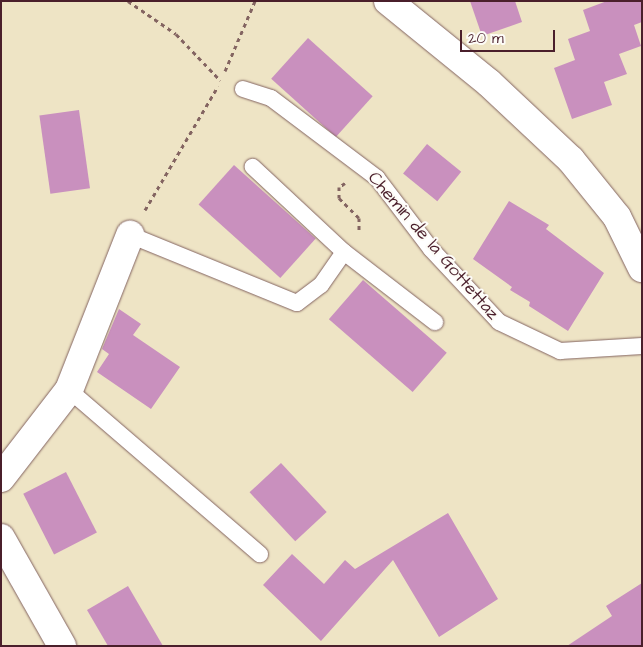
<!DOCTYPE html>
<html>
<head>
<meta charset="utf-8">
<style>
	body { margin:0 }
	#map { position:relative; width:643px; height:647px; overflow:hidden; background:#eee4c5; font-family:"Architects Daughter",sans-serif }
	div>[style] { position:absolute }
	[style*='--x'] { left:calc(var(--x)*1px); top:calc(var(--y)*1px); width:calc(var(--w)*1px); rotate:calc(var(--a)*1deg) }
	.building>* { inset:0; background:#c990be; transform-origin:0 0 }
	.path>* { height:3px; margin-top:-1.5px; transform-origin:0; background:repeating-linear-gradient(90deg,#836461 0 4px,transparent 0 8px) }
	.roads { filter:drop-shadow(0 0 1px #836461) drop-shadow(0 0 1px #836461) }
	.service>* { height:16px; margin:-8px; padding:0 8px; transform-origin:8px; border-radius:8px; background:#fff }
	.minor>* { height:28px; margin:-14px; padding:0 14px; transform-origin:14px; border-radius:14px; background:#fff }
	span { translate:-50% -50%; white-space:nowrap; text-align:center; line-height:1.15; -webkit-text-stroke:4px #fdfcf7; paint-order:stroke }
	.street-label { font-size:18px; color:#4a1f2b }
	.frame { position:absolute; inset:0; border:2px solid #4a1f2b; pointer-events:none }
	.scale { position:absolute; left:460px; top:30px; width:95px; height:22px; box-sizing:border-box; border:2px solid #4a1f2b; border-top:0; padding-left:6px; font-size:15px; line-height:18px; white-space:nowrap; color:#4a1f2b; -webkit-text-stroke:4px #fdfcf7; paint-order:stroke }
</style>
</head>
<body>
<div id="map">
	<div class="building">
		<i style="clip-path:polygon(470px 1px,515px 1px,522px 22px,482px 36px)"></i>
		<i style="clip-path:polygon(607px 1px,642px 1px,642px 22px,634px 25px,641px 46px,619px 54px,627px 74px,604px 82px,612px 105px,572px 119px,554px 68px,575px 60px,568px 39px,590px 31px,583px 10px)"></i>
		<i style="left:308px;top:38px;width:87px;height:55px;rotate:42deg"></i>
		<i style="left:79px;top:110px;width:79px;height:40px;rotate:82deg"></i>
		<i style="left:427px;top:144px;width:44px;height:38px;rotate:39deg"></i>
		<i style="left:234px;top:165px;width:110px;height:53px;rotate:42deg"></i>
		<i style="clip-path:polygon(509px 201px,549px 225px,546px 229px,604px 273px,568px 331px,529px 306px,530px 302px,510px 290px,512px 287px,473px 259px)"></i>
		<i style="left:363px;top:280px;width:111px;height:52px;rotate:41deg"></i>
		<i style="clip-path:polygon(119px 309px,141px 324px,133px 335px,180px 367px,151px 409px,97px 372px,109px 354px,102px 349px)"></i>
		<i style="left:281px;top:463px;width:67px;height:43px;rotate:47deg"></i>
		<i style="left:66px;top:472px;width:68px;height:48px;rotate:63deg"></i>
		<i style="clip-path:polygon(448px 513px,498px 599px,439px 637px,393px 560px,321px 641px,263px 585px,292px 554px,324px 584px,345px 560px,355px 569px)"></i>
		<i style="clip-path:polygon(642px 583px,642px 646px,567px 646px,612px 616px,606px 606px)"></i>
		<i style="clip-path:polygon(128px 586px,163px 646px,108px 646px,87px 610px)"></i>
	</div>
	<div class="path">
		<i style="--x:128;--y:1;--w:58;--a:34.5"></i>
		<i style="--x:176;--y:34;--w:64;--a:46.3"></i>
		<i style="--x:225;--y:71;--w:76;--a:-66.8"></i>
		<i style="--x:345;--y:183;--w:7;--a:146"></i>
		<i style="--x:339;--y:187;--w:11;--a:90"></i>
		<i style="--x:339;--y:198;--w:28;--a:45"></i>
		<i style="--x:359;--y:218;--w:14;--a:90"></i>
		<i style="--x:145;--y:210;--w:144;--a:-59.5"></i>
	</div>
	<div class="roads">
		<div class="service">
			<i style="--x:243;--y:89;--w:29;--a:18"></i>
			<i style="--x:271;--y:98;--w:133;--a:37"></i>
			<i style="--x:377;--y:178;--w:89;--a:52.7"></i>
			<i style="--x:431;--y:249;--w:100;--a:47"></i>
			<i style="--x:499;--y:322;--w:68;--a:25.4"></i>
			<i style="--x:560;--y:351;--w:82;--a:-3.5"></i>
			<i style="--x:130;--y:235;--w:180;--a:22.2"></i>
			<i style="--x:297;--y:303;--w:30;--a:-37"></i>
			<i style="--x:321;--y:285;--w:40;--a:-55.1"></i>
			<i style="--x:344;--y:252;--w:125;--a:-137"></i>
			<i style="--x:344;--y:252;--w:115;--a:37.6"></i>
			<i style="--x:69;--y:390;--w:252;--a:40.7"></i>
		</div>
		<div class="minor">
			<i style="--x:388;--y:1;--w:130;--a:39.1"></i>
			<i style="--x:489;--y:83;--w:112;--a:43.2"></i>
			<i style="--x:571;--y:160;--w:73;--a:51.1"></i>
			<i style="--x:617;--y:217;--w:57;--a:63.9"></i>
			<i style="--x:1;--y:478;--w:111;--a:-52.3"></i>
			<i style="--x:69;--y:390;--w:167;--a:-68.5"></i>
			<i style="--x:1;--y:538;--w:124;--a:60.5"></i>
		</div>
	</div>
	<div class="street-label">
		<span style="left:433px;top:246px;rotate:49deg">Chemin de la Gottettaz</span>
	</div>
	<div class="frame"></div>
	<div class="scale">20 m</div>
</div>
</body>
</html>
